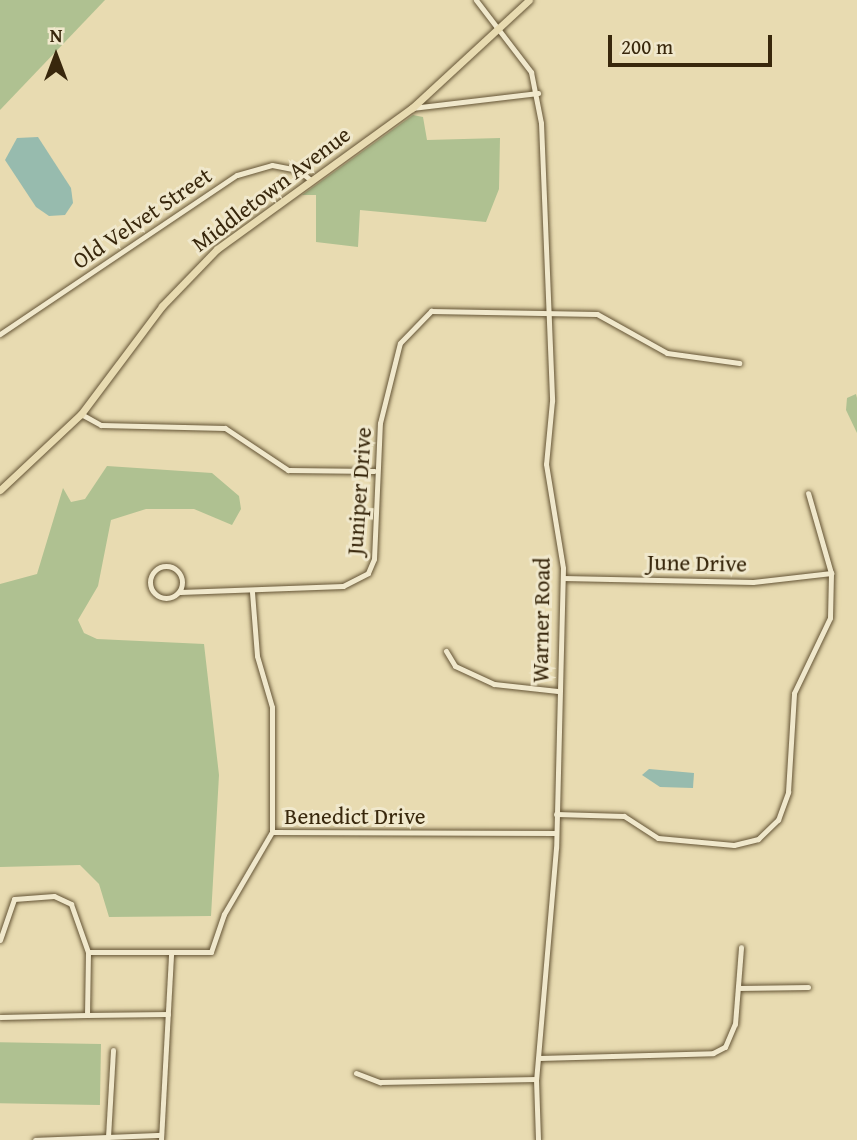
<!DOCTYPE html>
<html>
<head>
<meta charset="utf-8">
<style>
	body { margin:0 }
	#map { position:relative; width:857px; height:1140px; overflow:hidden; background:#e8dbb1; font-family:"Gentium Book Plus",serif }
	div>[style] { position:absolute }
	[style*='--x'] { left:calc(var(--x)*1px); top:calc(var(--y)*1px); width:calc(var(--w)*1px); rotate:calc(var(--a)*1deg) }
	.green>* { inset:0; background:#afc191; transform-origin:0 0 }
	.water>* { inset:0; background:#97bbae }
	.roads { filter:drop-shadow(0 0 2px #645435) drop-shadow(0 0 2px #645435) }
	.minor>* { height:5px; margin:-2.5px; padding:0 2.5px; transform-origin:2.5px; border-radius:2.5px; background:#f0e8cc }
	.minor>.ring { margin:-2.5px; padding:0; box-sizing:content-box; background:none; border:5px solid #f0e8cc; border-radius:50% }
	.major>* { height:7px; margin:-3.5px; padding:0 3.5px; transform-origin:3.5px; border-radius:3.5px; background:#e8dbb1 }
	span { translate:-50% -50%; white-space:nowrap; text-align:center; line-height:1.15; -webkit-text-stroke:6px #f0e8cc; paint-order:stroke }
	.street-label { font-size:23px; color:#38270c }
	.north { position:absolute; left:21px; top:21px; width:70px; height:70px; -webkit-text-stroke:5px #f0e8cc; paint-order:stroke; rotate:0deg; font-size:19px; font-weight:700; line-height:28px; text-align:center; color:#38270c }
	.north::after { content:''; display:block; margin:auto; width:24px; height:32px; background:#38270c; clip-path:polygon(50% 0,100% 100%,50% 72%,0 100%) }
	.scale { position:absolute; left:608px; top:35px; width:164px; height:32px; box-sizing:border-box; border:4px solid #38270c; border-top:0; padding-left:9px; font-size:21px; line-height:24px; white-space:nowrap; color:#38270c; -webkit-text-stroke:5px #f0e8cc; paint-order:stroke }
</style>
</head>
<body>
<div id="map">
	<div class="green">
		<i style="clip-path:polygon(0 0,105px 0,0 110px)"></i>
		<i style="clip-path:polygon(413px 115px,423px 117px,427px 140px,500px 138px,499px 189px,486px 222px,360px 210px,358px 247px,316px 242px,316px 195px,302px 195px)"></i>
		<i style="clip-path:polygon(856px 394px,857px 398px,857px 433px,846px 410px,847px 398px)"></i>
		<i style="clip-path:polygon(107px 466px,212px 473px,239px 496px,241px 509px,232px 525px,194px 509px,146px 509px,111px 520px,98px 586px,78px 620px,84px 633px,97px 639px,204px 644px,219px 775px,211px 916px,109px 917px,99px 884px,80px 865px,0 867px,0 584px,37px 574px,63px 488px,71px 502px,85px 499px)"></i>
		<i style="left:101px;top:1044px;width:61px;height:101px;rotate:91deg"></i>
	</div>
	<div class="water">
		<i style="clip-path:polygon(38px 137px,71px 188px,73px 203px,65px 215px,49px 216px,36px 207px,5px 160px,17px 138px)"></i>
		<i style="clip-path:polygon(649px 769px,694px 773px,693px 788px,660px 787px,642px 775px)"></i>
	</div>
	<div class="roads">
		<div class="minor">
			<i style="--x:476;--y:0;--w:91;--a:52.6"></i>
			<i style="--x:531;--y:72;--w:52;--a:78.9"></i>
			<i style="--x:541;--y:123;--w:278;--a:87.7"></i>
			<i style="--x:552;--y:401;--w:63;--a:95.4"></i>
			<i style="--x:546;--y:464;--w:105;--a:80.7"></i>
			<i style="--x:563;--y:568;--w:280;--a:91.4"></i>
			<i style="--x:556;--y:848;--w:232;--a:94.9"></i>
			<i style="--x:536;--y:1079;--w:61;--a:88.1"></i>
			<i style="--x:412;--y:108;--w:127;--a:-6.8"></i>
			<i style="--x:0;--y:334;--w:285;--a:-33.9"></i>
			<i style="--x:237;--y:175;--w:36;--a:-16"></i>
			<i style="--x:272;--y:165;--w:26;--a:11"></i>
			<i style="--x:298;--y:170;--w:16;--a:38"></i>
			<i style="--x:81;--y:414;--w:23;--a:29"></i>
			<i style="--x:101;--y:425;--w:124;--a:1.4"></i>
			<i style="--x:225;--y:428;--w:76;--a:33.7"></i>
			<i style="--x:288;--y:470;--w:86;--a:0.7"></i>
			<i class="ring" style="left:150px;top:566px;width:27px;height:27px"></i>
			<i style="--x:563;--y:578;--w:190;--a:1.2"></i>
			<i style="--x:753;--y:582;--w:79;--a:-6.6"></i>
			<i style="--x:180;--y:592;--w:163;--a:-2.1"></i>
			<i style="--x:343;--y:586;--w:28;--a:-27"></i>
			<i style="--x:368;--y:573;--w:15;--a:-67"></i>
			<i style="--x:374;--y:559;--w:136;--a:-87.5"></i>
			<i style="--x:380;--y:423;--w:82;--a:-76"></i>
			<i style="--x:400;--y:343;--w:45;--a:-45.9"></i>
			<i style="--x:431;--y:311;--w:166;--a:1"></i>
			<i style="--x:597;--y:314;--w:80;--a:29.1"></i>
			<i style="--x:667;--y:353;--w:73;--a:7.9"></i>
			<i style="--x:252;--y:592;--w:64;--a:85.5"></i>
			<i style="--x:257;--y:656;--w:53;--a:73.6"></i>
			<i style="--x:272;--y:707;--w:125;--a:90"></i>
			<i style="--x:272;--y:832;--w:284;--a:0.2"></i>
			<i style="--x:446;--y:651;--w:17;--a:59"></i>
			<i style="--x:455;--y:666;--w:43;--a:24.8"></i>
			<i style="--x:494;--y:684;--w:64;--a:6.2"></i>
			<i style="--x:556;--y:814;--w:68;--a:1.7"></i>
			<i style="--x:624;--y:816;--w:40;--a:32.9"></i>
			<i style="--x:658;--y:838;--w:76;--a:5.3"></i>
			<i style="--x:734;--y:845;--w:25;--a:-14"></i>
			<i style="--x:758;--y:839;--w:28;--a:-44"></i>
			<i style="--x:778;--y:820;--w:30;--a:-70"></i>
			<i style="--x:788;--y:792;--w:99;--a:-86.5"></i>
			<i style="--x:794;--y:693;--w:83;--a:-64.4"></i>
			<i style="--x:830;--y:618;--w:45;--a:-88.7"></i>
			<i style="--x:831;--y:573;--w:83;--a:-106"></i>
			<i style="--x:0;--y:940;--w:43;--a:-71.1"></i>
			<i style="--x:14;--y:899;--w:40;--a:-4.3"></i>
			<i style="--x:54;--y:896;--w:19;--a:25"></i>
			<i style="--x:71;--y:904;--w:51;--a:70.5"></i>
			<i style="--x:88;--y:952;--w:63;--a:90.9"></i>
			<i style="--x:87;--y:1015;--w:87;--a:178.7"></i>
			<i style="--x:88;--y:952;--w:123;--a:0"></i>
			<i style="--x:211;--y:952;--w:40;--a:-71.1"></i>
			<i style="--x:224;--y:914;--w:95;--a:-59.7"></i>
			<i style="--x:740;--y:988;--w:68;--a:-0.8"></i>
			<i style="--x:87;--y:1015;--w:81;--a:-0.7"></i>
			<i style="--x:539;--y:1058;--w:174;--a:-1.6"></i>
			<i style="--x:713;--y:1053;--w:13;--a:-27"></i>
			<i style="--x:725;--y:1047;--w:25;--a:-67"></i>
			<i style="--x:735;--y:1024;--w:77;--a:-85.5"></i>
			<i style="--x:356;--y:1073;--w:26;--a:21"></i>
			<i style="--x:380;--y:1082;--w:156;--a:-1.1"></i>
			<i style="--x:108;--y:1137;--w:87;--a:-86.7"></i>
			<i style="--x:35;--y:1140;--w:126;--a:-2.3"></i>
			<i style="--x:161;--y:1140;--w:186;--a:-86.9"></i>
		</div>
		<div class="major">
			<i style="--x:0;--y:490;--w:111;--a:-43.2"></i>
			<i style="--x:81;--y:414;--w:135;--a:-53.1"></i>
			<i style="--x:162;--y:306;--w:79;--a:-46"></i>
			<i style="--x:217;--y:249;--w:241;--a:-35.9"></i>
			<i style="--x:412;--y:108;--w:159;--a:-42.7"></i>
		</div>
	</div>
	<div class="street-label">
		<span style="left:271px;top:189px;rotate:-37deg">Middletown Avenue</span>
		<span style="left:142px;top:218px;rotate:-34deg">Old Velvet Street</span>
		<span style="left:359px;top:491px;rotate:-86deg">Juniper Drive</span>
		<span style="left:697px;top:563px;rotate:1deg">June Drive</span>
		<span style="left:541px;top:620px;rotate:-89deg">Warner Road</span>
		<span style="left:355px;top:816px">Benedict Drive</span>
	</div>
	<div class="north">N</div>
	<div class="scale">200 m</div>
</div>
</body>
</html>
